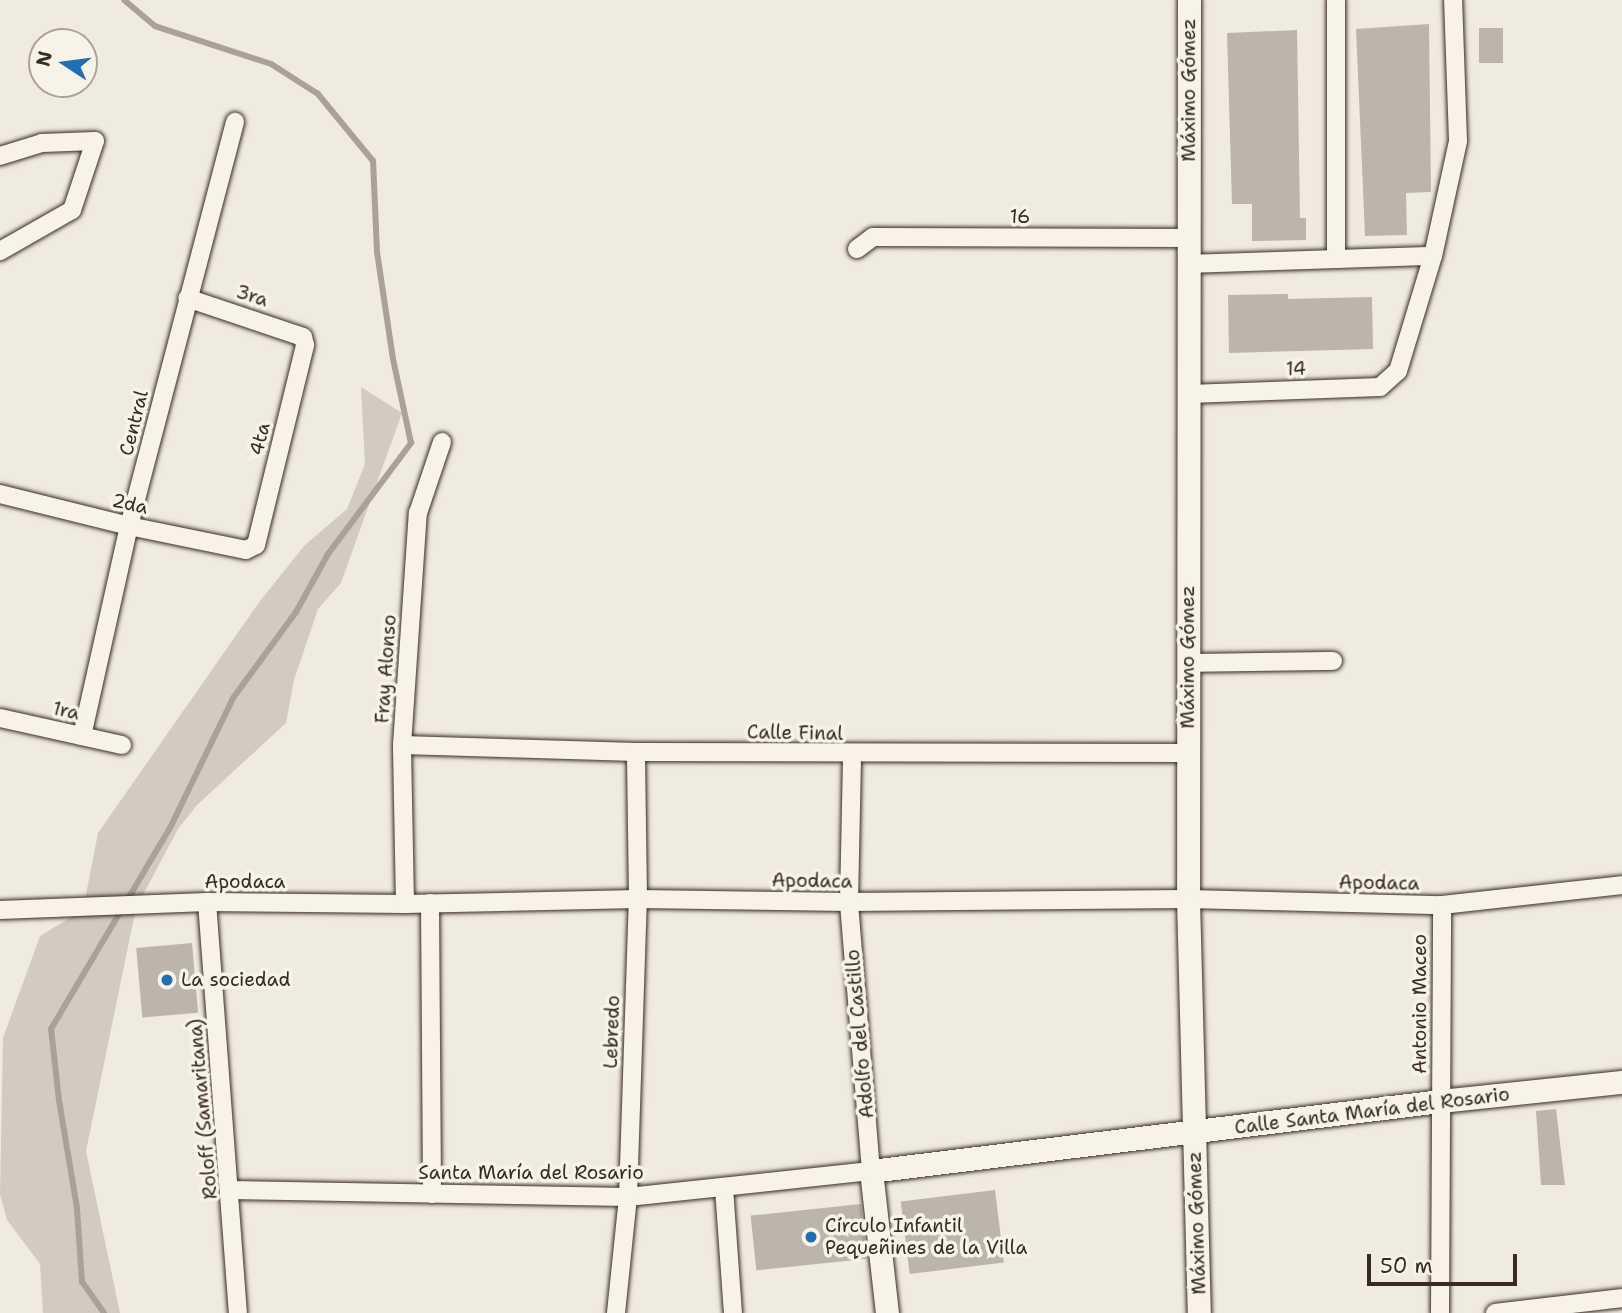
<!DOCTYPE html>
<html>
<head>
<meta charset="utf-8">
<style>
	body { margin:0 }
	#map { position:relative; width:1622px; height:1313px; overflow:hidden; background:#efebe0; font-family:"Shantell Sans",sans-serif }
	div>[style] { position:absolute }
	.green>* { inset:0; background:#d1cbc0 }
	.stream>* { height:6px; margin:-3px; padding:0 3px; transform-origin:3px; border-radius:3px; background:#aaa296 }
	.building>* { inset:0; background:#bdb5aa; transform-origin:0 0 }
	.roads { filter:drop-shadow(0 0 2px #3b2a1e) drop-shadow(0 0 2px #3b2a1e) }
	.minor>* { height:18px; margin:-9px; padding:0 9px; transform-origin:9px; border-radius:9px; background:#f7f3e8 }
	.tertiary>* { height:23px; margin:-11.5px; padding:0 11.5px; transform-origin:11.5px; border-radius:11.5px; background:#f7f3e8 }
	.dots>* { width:19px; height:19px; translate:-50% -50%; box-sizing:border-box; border:4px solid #f7f3e8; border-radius:50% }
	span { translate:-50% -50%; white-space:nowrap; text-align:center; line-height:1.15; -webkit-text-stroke:7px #f7f3e8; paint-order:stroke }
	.street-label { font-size:19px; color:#3b2a1e }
	.poi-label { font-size:19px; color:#3b2a1e }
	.left { translate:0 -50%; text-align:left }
	.north { position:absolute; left:28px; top:28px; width:70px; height:70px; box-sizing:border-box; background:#f7f3e8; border:2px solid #aca397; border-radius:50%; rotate:283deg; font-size:19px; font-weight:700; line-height:28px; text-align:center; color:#3b2a1e }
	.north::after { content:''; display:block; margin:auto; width:24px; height:32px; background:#1f6fb2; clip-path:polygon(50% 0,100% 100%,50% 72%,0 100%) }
	.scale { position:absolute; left:1367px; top:1254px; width:150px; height:32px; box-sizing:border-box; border:4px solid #3b2a1e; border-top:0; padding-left:9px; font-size:21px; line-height:24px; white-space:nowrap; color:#3b2a1e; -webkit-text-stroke:5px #f7f3e8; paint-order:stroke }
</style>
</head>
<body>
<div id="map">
	<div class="green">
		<div style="clip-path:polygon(361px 387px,402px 413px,341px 583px,318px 609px,294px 680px,286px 723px,197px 805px,178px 829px,136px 908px,86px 1151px,120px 1313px,43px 1313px,40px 1264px,7px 1220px,0 1195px,3px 1038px,40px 936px,83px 910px,98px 833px,260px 601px,305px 545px,347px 509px,365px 464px)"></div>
	</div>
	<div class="stream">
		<div style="left:104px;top:1313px;width:38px;rotate:-125deg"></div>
		<div style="left:82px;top:1282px;width:74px;rotate:-93.9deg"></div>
		<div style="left:77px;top:1208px;width:109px;rotate:-99.5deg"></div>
		<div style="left:59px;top:1100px;width:71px;rotate:-96.4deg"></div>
		<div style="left:51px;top:1029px;width:234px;rotate:-59.4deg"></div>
		<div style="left:170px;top:828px;width:144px;rotate:-64.1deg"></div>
		<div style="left:233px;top:698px;width:107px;rotate:-53.8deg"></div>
		<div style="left:296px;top:612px;width:66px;rotate:-61.1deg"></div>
		<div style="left:328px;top:554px;width:139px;rotate:-53.2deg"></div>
		<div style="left:411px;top:443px;width:86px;rotate:-102.1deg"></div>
		<div style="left:393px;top:359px;width:108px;rotate:-98.5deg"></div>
		<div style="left:377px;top:252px;width:91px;rotate:-92.5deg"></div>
		<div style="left:373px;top:161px;width:87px;rotate:-129.4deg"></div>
		<div style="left:318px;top:94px;width:56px;rotate:-147.4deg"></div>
		<div style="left:271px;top:64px;width:122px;rotate:-161.9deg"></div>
		<div style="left:155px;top:26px;width:40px;rotate:-140deg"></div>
	</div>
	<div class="building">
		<div style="clip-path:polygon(1429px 24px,1431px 192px,1406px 193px,1407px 235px,1365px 236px,1356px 29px)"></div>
		<div style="left:1479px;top:28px;width:24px;height:35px"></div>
		<div style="clip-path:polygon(1297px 30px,1300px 218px,1306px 218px,1306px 240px,1252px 241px,1252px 204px,1232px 204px,1227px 33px)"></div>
		<div style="clip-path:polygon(1288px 294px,1288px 299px,1372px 297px,1373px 349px,1229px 353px,1228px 295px)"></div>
		<div style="left:192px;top:943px;width:70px;height:56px;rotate:85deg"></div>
		<div style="clip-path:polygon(1556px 1109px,1565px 1185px,1541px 1185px,1536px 1111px)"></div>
		<div style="left:995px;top:1190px;width:73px;height:95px;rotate:83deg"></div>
		<div style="left:861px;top:1204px;width:55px;height:111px;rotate:84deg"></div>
	</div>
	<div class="roads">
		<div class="minor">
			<div style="left:0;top:156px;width:44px;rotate:-17.2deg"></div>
			<div style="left:42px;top:143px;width:53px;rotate:-2.2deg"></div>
			<div style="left:95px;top:141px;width:73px;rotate:108.4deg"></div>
			<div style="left:72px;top:210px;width:83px;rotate:150.3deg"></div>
			<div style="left:857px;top:249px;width:20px;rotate:-37deg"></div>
			<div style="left:873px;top:237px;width:315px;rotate:0.2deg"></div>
			<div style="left:1336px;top:259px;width:259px;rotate:-90deg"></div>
			<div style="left:1188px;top:264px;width:245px;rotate:-1.9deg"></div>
			<div style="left:1189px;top:394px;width:191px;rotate:-2.1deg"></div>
			<div style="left:1380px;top:387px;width:24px;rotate:-42deg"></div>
			<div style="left:1398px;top:371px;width:120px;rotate:-73.1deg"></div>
			<div style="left:1433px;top:256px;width:118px;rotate:-77.7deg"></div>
			<div style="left:1458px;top:141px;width:141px;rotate:-92deg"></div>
			<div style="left:0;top:494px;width:133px;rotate:13.9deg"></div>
			<div style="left:129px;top:526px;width:119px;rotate:11.6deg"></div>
			<div style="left:246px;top:550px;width:11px;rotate:-27deg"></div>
			<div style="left:256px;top:545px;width:206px;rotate:-76.2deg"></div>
			<div style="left:305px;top:345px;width:8px;rotate:-104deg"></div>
			<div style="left:303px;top:337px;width:122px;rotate:-161.4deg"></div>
			<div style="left:1187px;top:663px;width:146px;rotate:-0.8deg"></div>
			<div style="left:0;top:718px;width:125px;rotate:12.5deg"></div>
			<div style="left:82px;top:736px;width:215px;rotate:-77.4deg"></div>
			<div style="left:129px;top:526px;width:418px;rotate:-75.3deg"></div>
			<div style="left:402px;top:745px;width:234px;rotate:1.7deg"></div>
			<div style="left:636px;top:752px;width:551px;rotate:0.1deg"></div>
			<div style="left:207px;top:902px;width:412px;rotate:85.7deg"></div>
			<div style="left:430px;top:903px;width:291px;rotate:89.6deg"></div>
			<div style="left:405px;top:904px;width:159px;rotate:-91.1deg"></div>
			<div style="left:402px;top:745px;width:233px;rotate:-86.1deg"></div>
			<div style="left:418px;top:513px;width:75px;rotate:-71.3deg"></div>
			<div style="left:0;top:910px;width:207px;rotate:-2.2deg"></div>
			<div style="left:207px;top:902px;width:198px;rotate:0.6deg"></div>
			<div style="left:405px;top:904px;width:233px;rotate:-1.2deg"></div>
			<div style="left:638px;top:899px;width:211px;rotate:0.8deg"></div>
			<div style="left:849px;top:902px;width:339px;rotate:-0.5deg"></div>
			<div style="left:1188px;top:899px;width:254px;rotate:1.4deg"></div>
			<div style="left:1442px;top:905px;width:181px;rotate:-6.3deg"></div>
			<div style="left:724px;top:1188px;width:125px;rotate:85.9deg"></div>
			<div style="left:230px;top:1190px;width:398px;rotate:1deg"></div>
			<div style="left:628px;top:1197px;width:244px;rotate:-6.1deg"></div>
			<div style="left:871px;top:1171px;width:270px;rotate:-94.7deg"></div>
			<div style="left:849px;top:902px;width:147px;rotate:-88.8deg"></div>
			<div style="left:616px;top:1313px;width:117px;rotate:-84.1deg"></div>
			<div style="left:628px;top:1197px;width:298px;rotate:-88.1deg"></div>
			<div style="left:638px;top:899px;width:147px;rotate:-90.8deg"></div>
			<div style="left:1440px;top:1313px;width:408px;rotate:-89.7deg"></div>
			<div style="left:1495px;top:1313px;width:128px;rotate:-6.7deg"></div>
		</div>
		<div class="tertiary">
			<div style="left:1189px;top:0;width:899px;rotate:90.06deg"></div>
			<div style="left:1188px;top:899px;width:414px;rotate:88.5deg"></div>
			<div style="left:887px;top:1313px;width:143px;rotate:-96.4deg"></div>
			<div style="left:871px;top:1171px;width:573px;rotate:-7.01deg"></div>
			<div style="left:1440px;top:1101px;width:183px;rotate:-6deg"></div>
		</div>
	</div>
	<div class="dots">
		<div style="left:167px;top:980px;background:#1f6fb2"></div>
		<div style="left:811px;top:1237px;background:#1f6fb2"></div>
	</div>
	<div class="street-label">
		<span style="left:1189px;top:90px;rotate:-90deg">Máximo Gómez</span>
		<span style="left:1020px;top:217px">16</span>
		<span style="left:252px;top:296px;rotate:18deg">3ra</span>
		<span style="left:1296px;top:369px;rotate:-2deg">14</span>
		<span style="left:134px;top:423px;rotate:-76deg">Central</span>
		<span style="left:260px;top:439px;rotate:-76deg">4ta</span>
		<span style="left:130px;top:504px;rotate:13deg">2da</span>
		<span style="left:1188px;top:657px;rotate:-90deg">Máximo Gómez</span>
		<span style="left:386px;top:669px;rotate:-86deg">Fray Alonso</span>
		<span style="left:66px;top:711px;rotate:12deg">1ra</span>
		<span style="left:795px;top:733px;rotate:1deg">Calle Final</span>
		<span style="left:812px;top:881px;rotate:1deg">Apodaca</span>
		<span style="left:245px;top:882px">Apodaca</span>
		<span style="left:1379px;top:883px;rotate:1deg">Apodaca</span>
		<span style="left:1420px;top:1004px;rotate:-90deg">Antonio Maceo</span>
		<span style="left:612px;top:1032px;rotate:-88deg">Lebredo</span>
		<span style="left:860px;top:1034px;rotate:-95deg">Adolfo del Castillo</span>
		<span style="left:203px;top:1109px;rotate:-95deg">Roloff (Samaritana)</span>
		<span style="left:1372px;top:1111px;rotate:-7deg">Calle Santa María del Rosario</span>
		<span style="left:531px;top:1173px">Santa María del Rosario</span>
		<span style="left:1197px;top:1223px;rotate:-92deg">Máximo Gómez</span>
	</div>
	<div class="poi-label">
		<span class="left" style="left:181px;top:980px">La sociedad</span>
		<span class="left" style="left:825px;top:1237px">Círculo Infantil<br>Pequeñines de la Villa</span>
	</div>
	<div class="north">N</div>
	<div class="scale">50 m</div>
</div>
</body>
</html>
